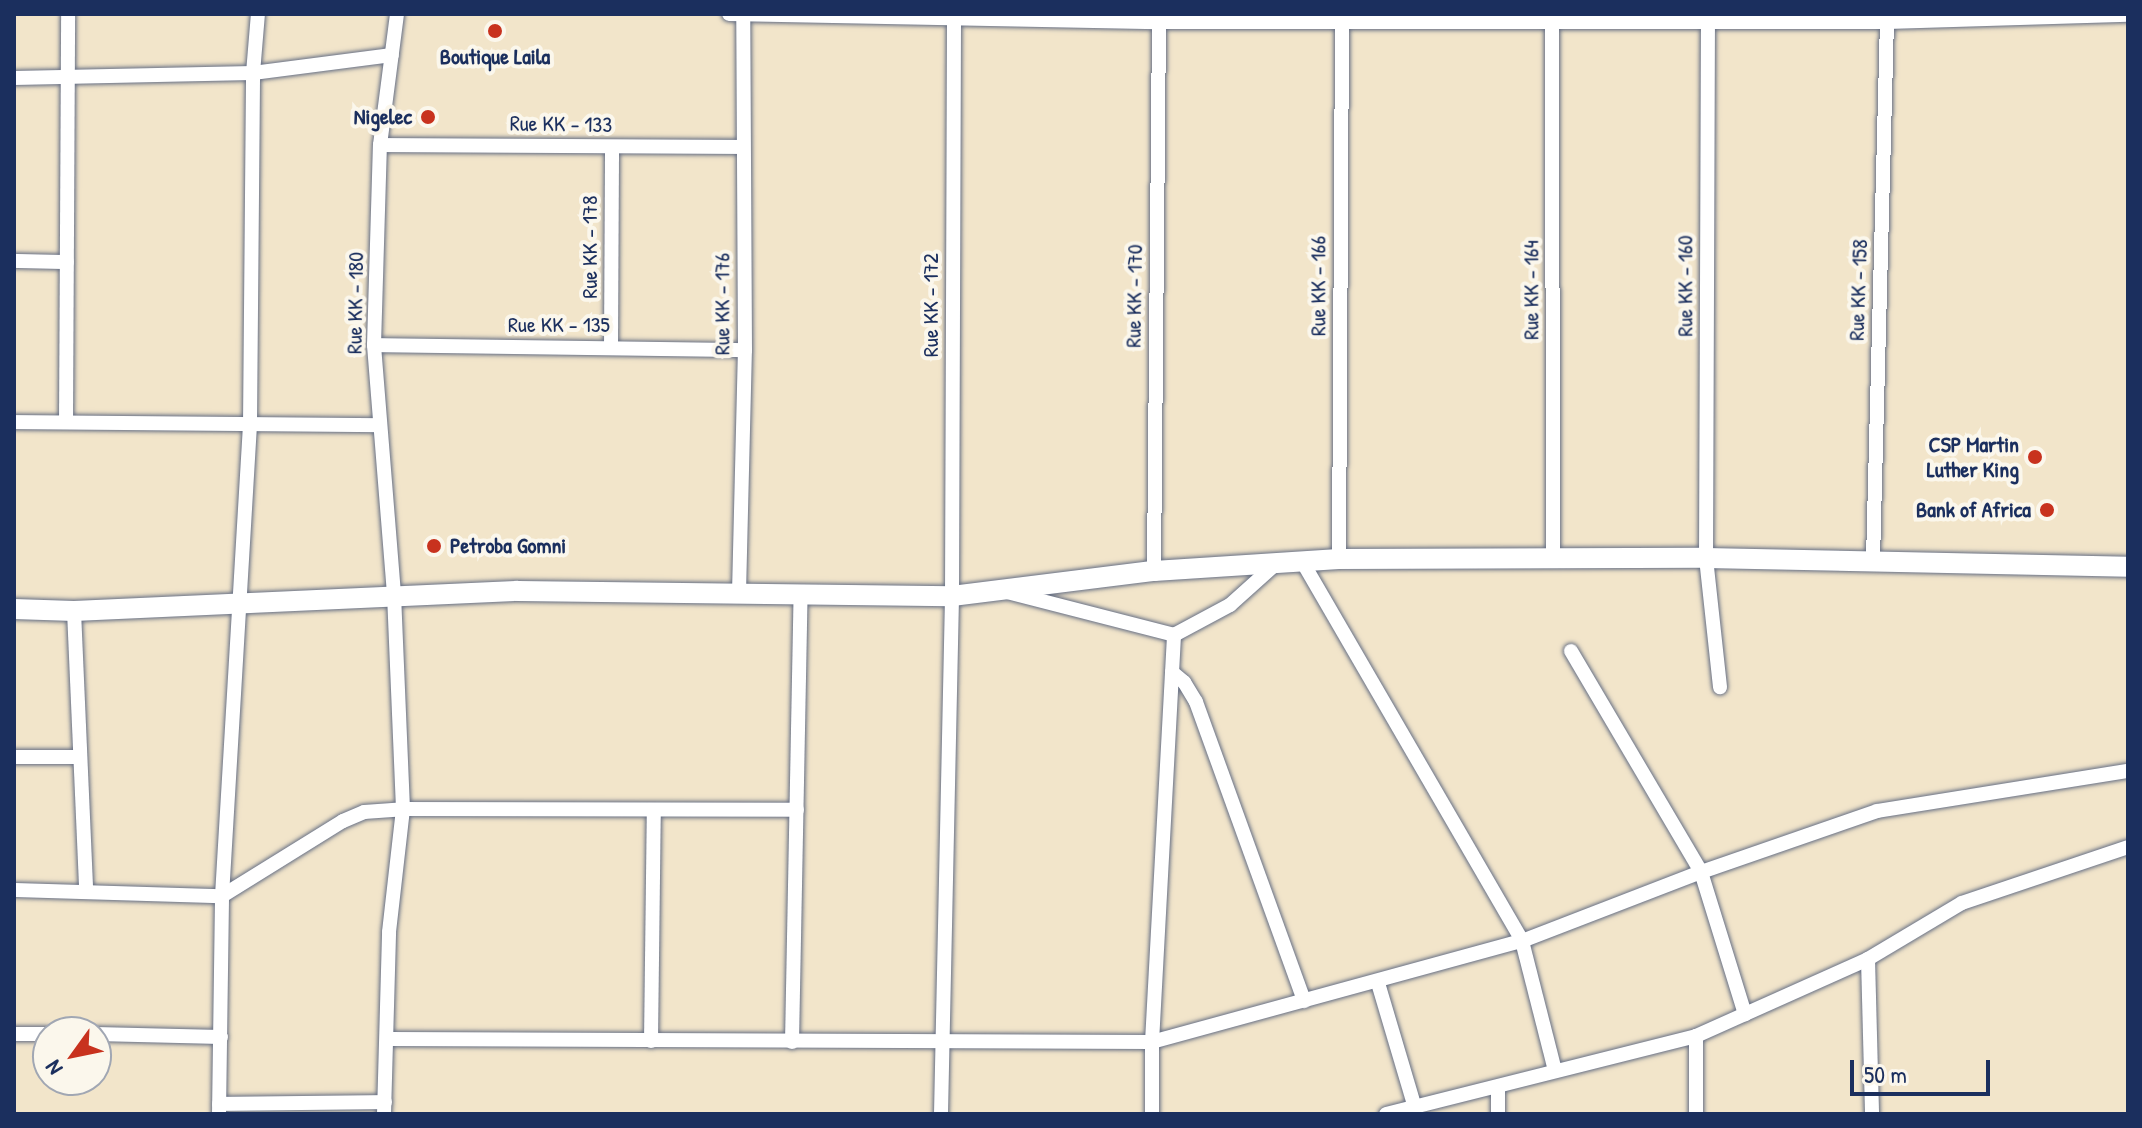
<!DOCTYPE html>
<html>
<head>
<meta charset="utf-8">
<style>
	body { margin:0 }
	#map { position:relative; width:2142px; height:1128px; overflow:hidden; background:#f2e5ca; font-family:"Patrick Hand",sans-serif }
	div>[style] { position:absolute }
	.roads { filter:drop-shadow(0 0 2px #666f84) drop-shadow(0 0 2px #666f84) }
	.street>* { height:14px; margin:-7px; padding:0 7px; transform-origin:7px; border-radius:7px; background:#fff }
	.secondary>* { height:20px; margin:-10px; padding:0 10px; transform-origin:10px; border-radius:10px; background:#fff }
	.dots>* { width:22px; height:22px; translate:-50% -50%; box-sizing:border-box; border:4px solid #fbf7ec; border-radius:50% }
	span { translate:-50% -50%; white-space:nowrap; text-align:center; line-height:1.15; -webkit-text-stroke:8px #fbf7ec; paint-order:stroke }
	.poi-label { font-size:22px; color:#1b2f5e; font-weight:700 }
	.right { translate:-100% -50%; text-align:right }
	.left { translate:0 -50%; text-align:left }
	.street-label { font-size:22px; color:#1b2f5e }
	.frame { position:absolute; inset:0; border:16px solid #1b2f5e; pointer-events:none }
	.north { position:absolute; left:32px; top:1016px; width:80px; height:80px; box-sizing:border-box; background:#fbf7ec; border:2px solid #a1a7b3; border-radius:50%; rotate:237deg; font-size:22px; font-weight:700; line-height:32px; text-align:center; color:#1b2f5e }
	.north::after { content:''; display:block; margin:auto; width:28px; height:36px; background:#c8321e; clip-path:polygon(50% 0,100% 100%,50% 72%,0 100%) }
	.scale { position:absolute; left:1850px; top:1060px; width:140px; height:36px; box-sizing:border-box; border:4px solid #1b2f5e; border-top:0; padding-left:10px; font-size:24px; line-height:28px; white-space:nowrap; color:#1b2f5e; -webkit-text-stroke:6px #fbf7ec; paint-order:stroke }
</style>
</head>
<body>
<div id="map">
	<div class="roads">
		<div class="street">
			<div style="left:729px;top:14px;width:430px;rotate:1.1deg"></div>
			<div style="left:1159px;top:22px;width:728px"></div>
			<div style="left:1887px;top:22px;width:241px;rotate:-1.7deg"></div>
			<div style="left:1708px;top:14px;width:544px;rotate:90.21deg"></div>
			<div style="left:1706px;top:558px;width:130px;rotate:83.8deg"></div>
			<div style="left:1552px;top:22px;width:536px;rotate:89.89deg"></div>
			<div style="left:14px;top:78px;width:239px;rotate:-1.2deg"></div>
			<div style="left:253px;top:73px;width:140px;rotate:-7.4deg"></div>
			<div style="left:380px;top:145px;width:362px;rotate:0.3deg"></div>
			<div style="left:14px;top:261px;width:53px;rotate:1.1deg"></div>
			<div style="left:374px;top:345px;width:371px;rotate:0.8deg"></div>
			<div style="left:611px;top:347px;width:200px;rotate:-89.7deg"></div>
			<div style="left:66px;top:421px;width:407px;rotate:-89.7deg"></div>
			<div style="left:14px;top:422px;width:365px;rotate:0.5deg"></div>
			<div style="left:1339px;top:559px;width:545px;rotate:-89.68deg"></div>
			<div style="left:1873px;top:559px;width:537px;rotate:-88.51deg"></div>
			<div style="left:1302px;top:561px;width:439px;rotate:59.9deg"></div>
			<div style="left:1522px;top:941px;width:133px;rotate:75.7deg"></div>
			<div style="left:1154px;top:571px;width:549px;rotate:-89.48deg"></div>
			<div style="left:1007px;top:592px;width:172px;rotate:14.4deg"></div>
			<div style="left:739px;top:593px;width:243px;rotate:-88.6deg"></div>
			<div style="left:745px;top:350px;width:336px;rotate:-90.3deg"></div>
			<div style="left:74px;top:611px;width:279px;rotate:87.5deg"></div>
			<div style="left:1571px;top:651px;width:256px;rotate:59.5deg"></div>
			<div style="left:1701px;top:872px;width:149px;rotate:72.8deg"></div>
			<div style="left:1172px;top:672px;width:16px;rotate:40deg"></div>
			<div style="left:1184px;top:682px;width:23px;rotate:59deg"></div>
			<div style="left:1196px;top:702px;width:318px;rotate:70.1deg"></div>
			<div style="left:14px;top:757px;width:66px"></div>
			<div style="left:14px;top:890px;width:208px;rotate:1.7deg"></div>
			<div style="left:222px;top:896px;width:142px;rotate:-31.8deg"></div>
			<div style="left:343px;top:821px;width:23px;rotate:-23deg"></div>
			<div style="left:364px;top:812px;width:39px;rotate:-4deg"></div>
			<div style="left:403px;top:809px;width:394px;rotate:0.1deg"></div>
			<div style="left:1868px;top:959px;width:155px;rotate:88.5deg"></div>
			<div style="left:1378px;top:983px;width:130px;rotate:73.5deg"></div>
			<div style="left:14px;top:1034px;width:34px"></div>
			<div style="left:96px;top:1034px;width:125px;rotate:1.4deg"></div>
			<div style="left:1696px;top:1036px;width:78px;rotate:90deg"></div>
			<div style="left:388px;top:1039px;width:764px;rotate:0.22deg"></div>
			<div style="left:1152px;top:1042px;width:384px;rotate:-15.3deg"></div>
			<div style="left:1522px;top:941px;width:192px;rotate:-21.1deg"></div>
			<div style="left:1701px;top:872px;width:186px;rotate:-19.1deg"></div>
			<div style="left:1877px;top:811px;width:254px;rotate:-9.1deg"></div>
			<div style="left:651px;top:1041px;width:230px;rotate:-89.3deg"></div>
			<div style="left:792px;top:1042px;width:449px;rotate:-88.9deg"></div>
			<div style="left:219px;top:1104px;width:166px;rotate:-0.7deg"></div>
			<div style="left:219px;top:1114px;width:218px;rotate:-89.2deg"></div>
			<div style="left:222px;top:896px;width:473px;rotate:-86.6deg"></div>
			<div style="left:250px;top:424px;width:351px;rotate:-89.5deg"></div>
			<div style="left:253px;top:73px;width:59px;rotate:-85.2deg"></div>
			<div style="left:384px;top:1114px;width:182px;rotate:-88.4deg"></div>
			<div style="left:389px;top:932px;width:124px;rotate:-83.5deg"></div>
			<div style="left:403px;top:809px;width:215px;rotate:-92.4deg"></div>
			<div style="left:394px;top:594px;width:250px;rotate:-94.6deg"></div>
			<div style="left:374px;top:345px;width:200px;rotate:-88.3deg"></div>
			<div style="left:380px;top:145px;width:132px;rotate:-82.6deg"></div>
			<div style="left:941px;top:1114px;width:518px;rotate:-88.78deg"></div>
			<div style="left:952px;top:596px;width:582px;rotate:-89.8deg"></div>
			<div style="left:1152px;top:1114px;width:72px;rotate:-90deg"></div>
			<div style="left:1152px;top:1042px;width:408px;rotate:-86.9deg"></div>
			<div style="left:1174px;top:635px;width:64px;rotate:-28.2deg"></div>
			<div style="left:1230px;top:605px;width:64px;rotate:-41.9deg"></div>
			<div style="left:1386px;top:1114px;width:320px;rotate:-14.1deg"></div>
			<div style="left:1696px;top:1036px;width:188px;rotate:-24.1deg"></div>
			<div style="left:1868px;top:959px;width:109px;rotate:-30.8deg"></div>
			<div style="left:1962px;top:903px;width:175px;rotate:-18.6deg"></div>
			<div style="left:1498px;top:1114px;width:27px;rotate:-90deg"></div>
		</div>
		<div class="secondary">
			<div style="left:14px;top:609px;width:60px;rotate:1.9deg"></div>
			<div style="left:74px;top:611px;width:444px;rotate:-2.6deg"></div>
			<div style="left:518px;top:591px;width:434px;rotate:0.7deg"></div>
			<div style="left:952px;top:596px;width:204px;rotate:-7.1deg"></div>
			<div style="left:1154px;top:571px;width:185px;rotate:-3.7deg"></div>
			<div style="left:1339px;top:559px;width:367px;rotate:-0.2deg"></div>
			<div style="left:1706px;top:558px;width:422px;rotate:1.2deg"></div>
		</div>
	</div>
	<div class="dots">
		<div style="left:495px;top:31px;background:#c8321e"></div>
		<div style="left:428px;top:117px;background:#c8321e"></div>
		<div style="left:2035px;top:457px;background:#c8321e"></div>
		<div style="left:2047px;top:510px;background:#c8321e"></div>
		<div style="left:434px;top:546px;background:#c8321e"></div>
	</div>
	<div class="poi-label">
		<span style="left:495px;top:57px">Boutique Laila</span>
		<span class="right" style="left:412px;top:117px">Nigelec</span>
		<span class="right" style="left:2019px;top:457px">CSP Martin<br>Luther King</span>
		<span class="right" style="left:2031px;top:510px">Bank of Africa</span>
		<span class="left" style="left:450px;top:546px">Petroba Gomni</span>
	</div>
	<div class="street-label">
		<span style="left:561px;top:124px;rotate:1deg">Rue KK - 133</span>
		<span style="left:590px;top:247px;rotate:-90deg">Rue KK - 178</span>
		<span style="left:1318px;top:286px;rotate:-90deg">Rue KK - 166</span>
		<span style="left:1685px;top:286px;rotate:-90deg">Rue KK - 160</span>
		<span style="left:1531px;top:290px;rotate:-90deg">Rue KK - 164</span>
		<span style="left:1858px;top:290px;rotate:-88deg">Rue KK - 158</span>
		<span style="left:1134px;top:296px;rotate:-89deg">Rue KK - 170</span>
		<span style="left:355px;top:303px;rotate:-89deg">Rue KK - 180</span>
		<span style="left:722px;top:304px;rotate:-90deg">Rue KK - 176</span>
		<span style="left:931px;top:305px;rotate:-90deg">Rue KK - 172</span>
		<span style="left:559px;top:325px">Rue KK - 135</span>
	</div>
	<div class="frame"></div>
	<div class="north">N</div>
	<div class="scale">50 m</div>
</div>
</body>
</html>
